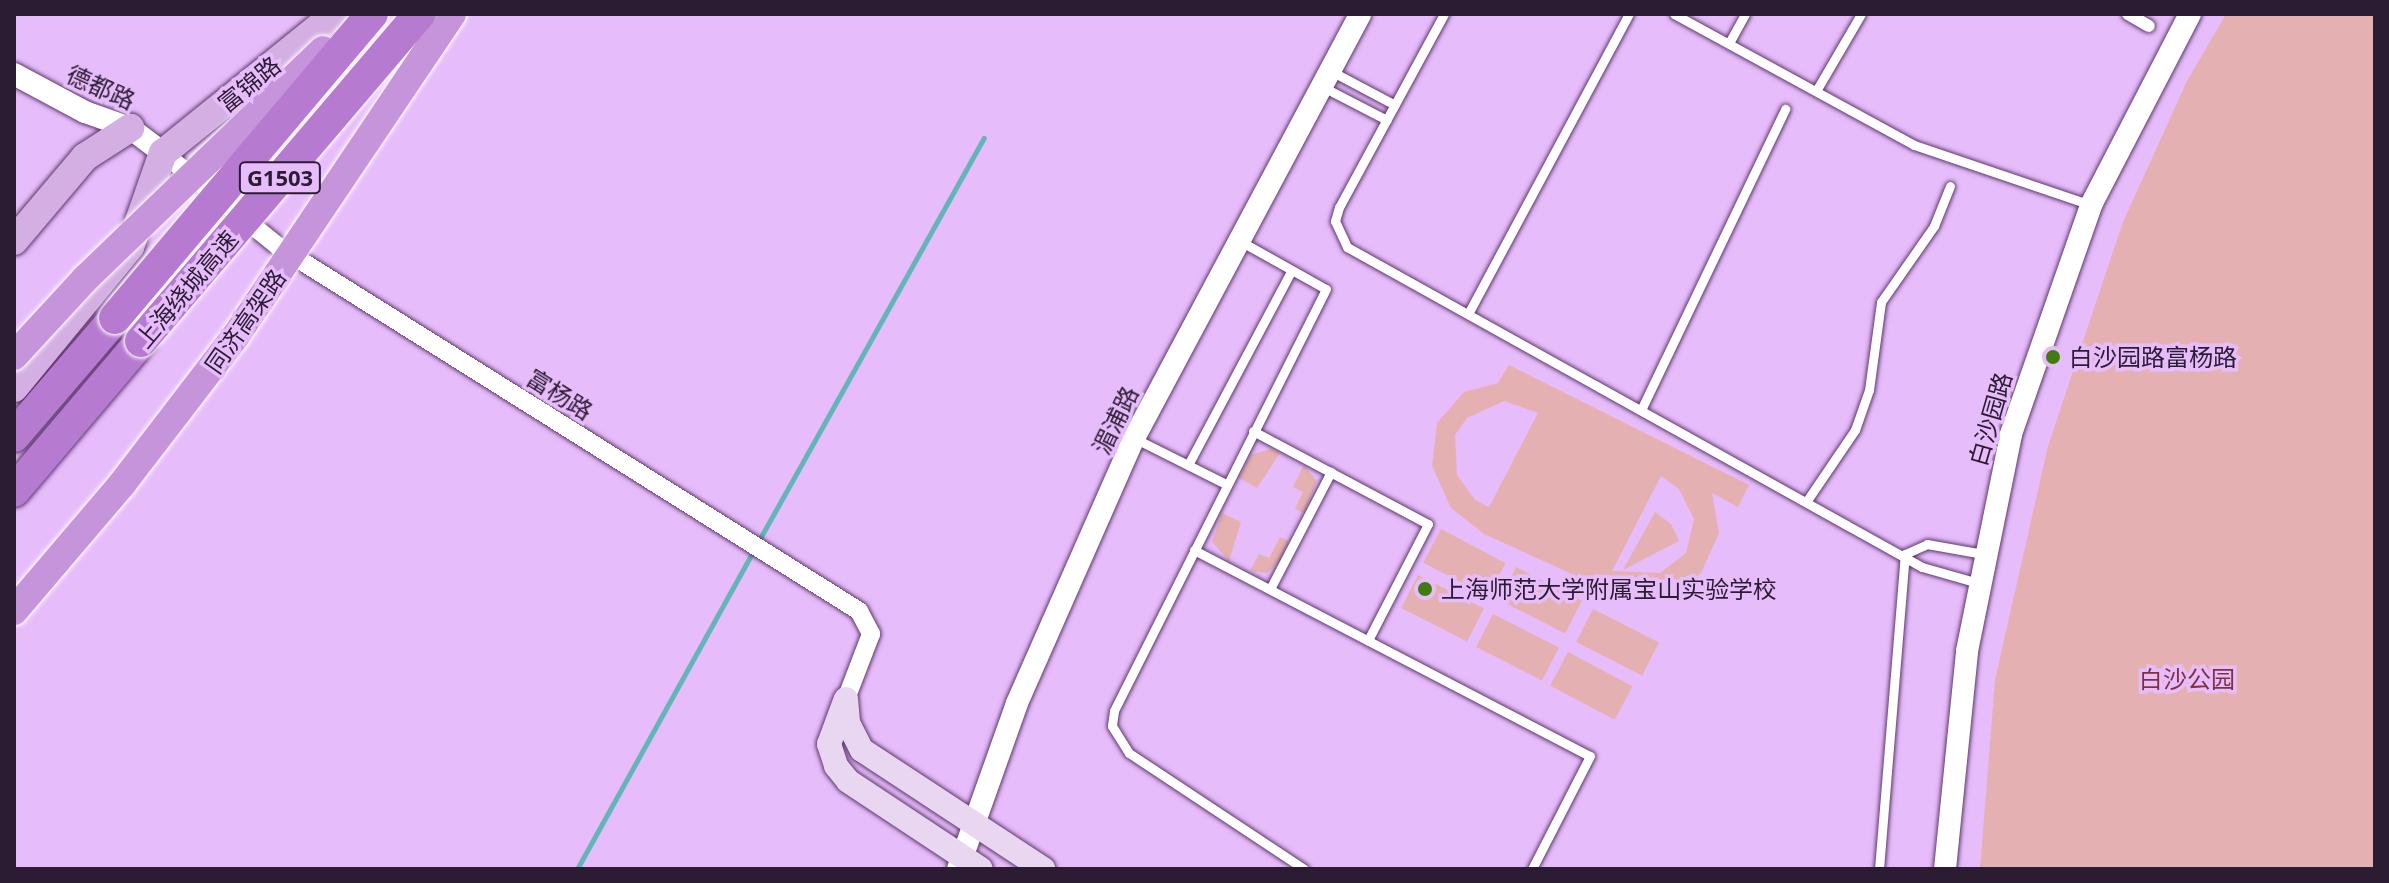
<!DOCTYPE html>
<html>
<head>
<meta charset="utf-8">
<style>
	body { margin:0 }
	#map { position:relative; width:2389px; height:883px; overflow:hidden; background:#e7bcfb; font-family:"Open Sans","Noto Sans SC",sans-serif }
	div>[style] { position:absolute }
	.green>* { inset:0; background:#e5b0b2; transform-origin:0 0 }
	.stream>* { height:5px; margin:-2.5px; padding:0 2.5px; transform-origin:2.5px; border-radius:2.5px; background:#64b6b6 }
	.roads { filter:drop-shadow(0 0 2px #5e386e) drop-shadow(0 0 2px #5e386e) }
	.service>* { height:9px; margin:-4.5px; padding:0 4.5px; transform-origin:4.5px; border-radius:4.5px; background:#fff }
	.pedestrian>* { height:12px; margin:-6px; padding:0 6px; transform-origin:6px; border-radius:6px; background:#fff }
	.minor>* { height:18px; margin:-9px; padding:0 9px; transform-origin:9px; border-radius:9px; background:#fff }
	.tertiary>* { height:22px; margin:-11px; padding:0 11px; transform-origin:11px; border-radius:11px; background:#fff }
	.secondary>* { height:24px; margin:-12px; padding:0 12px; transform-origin:12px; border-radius:12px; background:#e9d7f1 }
	.primary>* { height:28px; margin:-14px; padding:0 14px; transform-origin:14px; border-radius:14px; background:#d4afe3 }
	.motorway>* { height:32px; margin:-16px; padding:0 16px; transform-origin:16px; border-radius:16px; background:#b77ad1 }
	.bridges { filter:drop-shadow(0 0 2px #fff) drop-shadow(0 0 2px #fff) }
	.trunk-bridge>* { height:28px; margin:-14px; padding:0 14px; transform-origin:14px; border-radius:14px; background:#c694da }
	.motorway-bridge>* { height:32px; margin:-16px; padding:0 16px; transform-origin:16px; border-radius:16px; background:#b77ad1 }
	.dots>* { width:22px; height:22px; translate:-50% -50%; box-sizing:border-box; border:4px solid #e7bcfb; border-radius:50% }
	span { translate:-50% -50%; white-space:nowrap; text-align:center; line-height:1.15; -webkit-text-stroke:7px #e7bcfb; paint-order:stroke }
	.shield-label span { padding:2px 6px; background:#e7bcfb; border:2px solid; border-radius:6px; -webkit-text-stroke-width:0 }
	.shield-label { font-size:22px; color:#2c1c33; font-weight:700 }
	.street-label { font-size:24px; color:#2c1c33 }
	.poi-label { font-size:24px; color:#2c1c33 }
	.left { translate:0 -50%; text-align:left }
	.park-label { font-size:24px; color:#81313c }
	.frame { position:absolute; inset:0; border:16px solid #2c1c33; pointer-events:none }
</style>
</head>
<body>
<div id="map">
	<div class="green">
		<div style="clip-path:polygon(2226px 14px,2375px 14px,2375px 869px,1980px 869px,1995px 680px,2048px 446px,2123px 222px,2187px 81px)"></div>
		<div style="clip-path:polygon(evenodd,1509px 365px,1749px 485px,1738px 507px,1712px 493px,1719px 533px,1701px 573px,1666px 598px,1629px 600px,1484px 534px,1451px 508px,1432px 466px,1437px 423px,1464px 392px,1498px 383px,1509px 365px,1504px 401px,1538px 413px,1489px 507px,1475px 500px,1457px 475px,1455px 435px,1467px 418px,1504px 401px,1509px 365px,1661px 476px,1679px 489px,1694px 519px,1686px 553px,1660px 573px,1612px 571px,1661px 476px)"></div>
		<div style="clip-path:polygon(1270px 449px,1280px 453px,1257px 488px,1239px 478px,1251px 455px)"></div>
		<div style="clip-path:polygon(1304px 465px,1317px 481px,1304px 513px,1295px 509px,1303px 492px,1293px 487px)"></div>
		<div style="clip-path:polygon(1655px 512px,1671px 524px,1679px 541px,1623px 570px)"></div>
		<div style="clip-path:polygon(1222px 513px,1241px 522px,1229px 561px,1212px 542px)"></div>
		<div style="left:1441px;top:529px;width:73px;height:38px;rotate:28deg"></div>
		<div style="clip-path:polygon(1280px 537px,1289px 541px,1279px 563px,1267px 573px,1250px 571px,1259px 554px,1269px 558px)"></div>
		<div style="left:1516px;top:567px;width:74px;height:37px;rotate:27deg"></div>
		<div style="left:1418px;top:575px;width:74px;height:37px;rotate:27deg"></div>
		<div style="left:1593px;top:609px;width:74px;height:37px;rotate:27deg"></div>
		<div style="left:1493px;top:614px;width:74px;height:37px;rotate:27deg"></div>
		<div style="left:1568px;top:652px;width:73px;height:38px;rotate:28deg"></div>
	</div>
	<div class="stream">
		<div style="left:758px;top:542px;width:463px;rotate:-60.8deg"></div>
		<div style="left:577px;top:869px;width:363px;rotate:-61deg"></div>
	</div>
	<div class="roads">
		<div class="service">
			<div style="left:1444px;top:14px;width:220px;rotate:118.5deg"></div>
			<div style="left:1339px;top:207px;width:15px;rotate:106deg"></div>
			<div style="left:1335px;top:221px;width:29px;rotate:65deg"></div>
			<div style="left:1347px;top:247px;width:658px;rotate:29.1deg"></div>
			<div style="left:1922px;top:567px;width:58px;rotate:15.9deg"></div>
			<div style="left:1674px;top:14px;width:273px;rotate:28.6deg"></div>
			<div style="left:1914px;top:145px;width:187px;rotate:18.7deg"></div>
			<div style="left:1729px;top:43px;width:33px;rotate:-61deg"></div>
			<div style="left:1331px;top:71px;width:72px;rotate:28deg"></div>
			<div style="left:1321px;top:86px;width:74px;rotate:27.3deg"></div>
			<div style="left:1816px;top:91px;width:89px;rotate:-59.7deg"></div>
			<div style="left:1240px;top:241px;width:98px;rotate:29.2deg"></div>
			<div style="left:1326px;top:289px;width:472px;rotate:116.7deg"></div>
			<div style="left:1114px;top:711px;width:15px;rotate:98deg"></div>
			<div style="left:1112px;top:726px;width:32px;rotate:58deg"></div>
			<div style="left:1129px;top:753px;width:210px;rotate:33.5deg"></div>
			<div style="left:1468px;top:314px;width:340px;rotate:-61.8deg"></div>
			<div style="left:1641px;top:410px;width:334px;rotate:-64.4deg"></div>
			<div style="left:1253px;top:431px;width:198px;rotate:28deg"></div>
			<div style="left:1428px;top:524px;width:131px;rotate:117.3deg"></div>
			<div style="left:1134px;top:438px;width:103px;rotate:26.6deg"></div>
			<div style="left:1188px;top:465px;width:220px;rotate:-62deg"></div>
			<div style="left:1806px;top:502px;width:87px;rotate:-55.8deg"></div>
			<div style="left:1855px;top:430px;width:42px;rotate:-70.7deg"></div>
			<div style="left:1869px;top:390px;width:89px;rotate:-82.2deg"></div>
			<div style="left:1881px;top:302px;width:93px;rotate:-55.1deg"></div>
			<div style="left:1934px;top:226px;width:43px;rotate:-68.2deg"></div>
			<div style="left:1194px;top:550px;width:446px;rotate:27.5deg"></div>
			<div style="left:1590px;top:756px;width:127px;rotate:117.2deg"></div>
			<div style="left:1270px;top:589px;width:132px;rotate:-62.5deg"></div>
			<div style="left:1879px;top:869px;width:316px;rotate:-85.3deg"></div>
			<div style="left:1905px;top:554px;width:24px;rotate:-24deg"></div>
			<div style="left:1927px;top:544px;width:57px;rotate:10.1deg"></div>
		</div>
		<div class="pedestrian">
			<div style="left:2128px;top:14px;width:24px;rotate:30deg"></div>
		</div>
		<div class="minor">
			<div style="left:163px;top:153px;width:149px;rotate:39deg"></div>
			<div style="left:279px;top:247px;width:685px;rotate:32.11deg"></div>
			<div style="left:859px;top:611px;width:26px;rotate:62deg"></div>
			<div style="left:871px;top:634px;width:70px;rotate:111deg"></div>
		</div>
		<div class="tertiary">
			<div style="left:14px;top:74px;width:81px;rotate:28.2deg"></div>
			<div style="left:85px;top:112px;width:48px;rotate:19.6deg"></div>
			<div style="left:130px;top:128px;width:41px;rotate:37.1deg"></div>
			<div style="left:958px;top:869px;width:176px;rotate:-70.4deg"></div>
			<div style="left:1017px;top:703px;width:290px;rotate:-66.2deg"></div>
			<div style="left:1134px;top:438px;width:480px;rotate:-61.9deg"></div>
			<div style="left:1945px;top:869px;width:219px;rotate:-84.2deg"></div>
			<div style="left:1967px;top:651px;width:221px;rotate:-78.5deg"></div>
			<div style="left:2011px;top:434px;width:243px;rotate:-70.7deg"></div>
			<div style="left:2091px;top:205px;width:215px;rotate:-62.6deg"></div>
		</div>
		<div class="secondary">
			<div style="left:846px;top:699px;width:24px;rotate:85deg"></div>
			<div style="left:848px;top:723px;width:30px;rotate:63deg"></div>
			<div style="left:862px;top:750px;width:217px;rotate:33.3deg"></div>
			<div style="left:845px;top:701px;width:46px;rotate:110.4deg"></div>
			<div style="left:829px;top:744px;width:23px;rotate:72deg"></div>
			<div style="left:836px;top:766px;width:19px;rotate:51deg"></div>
			<div style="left:848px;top:781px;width:159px;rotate:33.5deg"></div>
		</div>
		<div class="primary">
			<div style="left:14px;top:241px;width:110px;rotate:-49.8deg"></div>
			<div style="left:85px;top:157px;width:54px;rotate:-32.8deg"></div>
			<div style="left:14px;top:388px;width:183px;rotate:-50.6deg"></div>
			<div style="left:130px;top:247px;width:100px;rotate:-70.7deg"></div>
			<div style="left:163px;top:153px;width:221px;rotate:-38.9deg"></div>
		</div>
		<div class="motorway">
			<div style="left:14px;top:436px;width:155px;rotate:-49.4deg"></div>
			<div style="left:14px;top:491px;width:197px;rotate:-49.7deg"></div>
		</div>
	</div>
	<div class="bridges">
		<div class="trunk-bridge">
			<div style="left:14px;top:356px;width:105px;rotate:-47.3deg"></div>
			<div style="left:85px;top:279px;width:330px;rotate:-43.9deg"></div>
			<div style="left:14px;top:611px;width:167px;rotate:-49.6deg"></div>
			<div style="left:122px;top:484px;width:185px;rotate:-52.5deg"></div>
			<div style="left:235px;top:337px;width:389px;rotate:-56.1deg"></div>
		</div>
		<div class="motorway-bridge">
			<div style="left:115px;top:318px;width:398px;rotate:-49.8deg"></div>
			<div style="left:141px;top:341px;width:429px;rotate:-49.6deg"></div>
		</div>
	</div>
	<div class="dots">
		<div style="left:2053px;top:357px;background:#427b12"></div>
		<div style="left:1425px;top:589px;background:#427b12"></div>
	</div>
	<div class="shield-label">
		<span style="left:280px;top:178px">G1503</span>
	</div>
	<div class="street-label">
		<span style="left:249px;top:84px;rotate:-39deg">富锦路</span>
		<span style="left:101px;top:87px;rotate:24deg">德都路</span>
		<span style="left:186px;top:289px;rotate:-50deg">上海绕城高速</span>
		<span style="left:245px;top:321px;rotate:-55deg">同济高架路</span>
		<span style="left:560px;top:394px;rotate:32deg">富杨路</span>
		<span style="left:1990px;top:419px;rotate:-74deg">白沙园路</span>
		<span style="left:1115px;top:420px;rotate:-64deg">湄浦路</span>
	</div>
	<div class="poi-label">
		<span class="left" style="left:2069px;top:357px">白沙园路富杨路</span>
		<span class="left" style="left:1441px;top:589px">上海师范大学附属宝山实验学校</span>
	</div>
	<div class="park-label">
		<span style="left:2187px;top:679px">白沙公园</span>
	</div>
	<div class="frame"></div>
</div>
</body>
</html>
